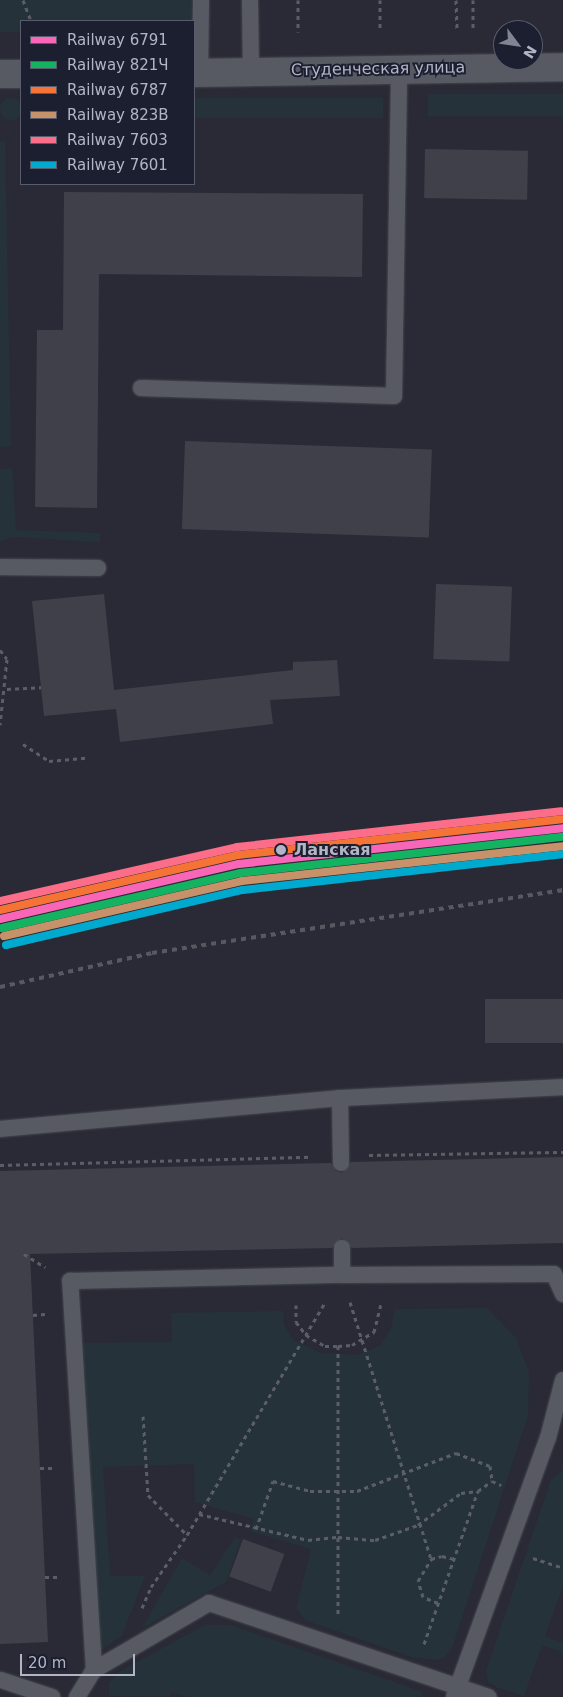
<!DOCTYPE html>
<html>
<head>
<meta charset="utf-8">
<style>
	body { margin:0 }
	#map { position:relative; width:563px; height:1697px; overflow:hidden; background:#292a35; font-family:"DejaVu Sans",sans-serif }
	div>[style] { position:absolute }
	.green>* { inset:0; background:#26323a; transform-origin:0 0 }
	.round { border-radius:50% }
	.building>* { inset:0; background:#3f404a; transform-origin:0 0 }
	.path>* { height:3px; margin-top:-1.5px; transform-origin:0; background:repeating-linear-gradient(90deg,#5b5e67 0 4px,transparent 0 8px) }
	.roads { filter:drop-shadow(0 0 1px #46474f) drop-shadow(0 0 1px #46474f) }
	.lane>* { height:16px; margin:-8px; padding:0 8px; transform-origin:8px; border-radius:8px; background:#585a63 }
	.street>* { height:28px; margin:-14px; padding:0 14px; transform-origin:14px; border-radius:14px; background:#585a63 }
	.rail>* { height:4px; margin-top:-2px; transform-origin:0; background:repeating-linear-gradient(90deg,#575860 0 5px,transparent 0 10px) }
	.rail-1>* { height:8px; margin:-4px; padding:0 4px; transform-origin:4px; border-radius:4px; background:#fa66b7 }
	.rail-2>* { height:8px; margin:-4px; padding:0 4px; transform-origin:4px; border-radius:4px; background:#13b361 }
	.rail-3>* { height:8px; margin:-4px; padding:0 4px; transform-origin:4px; border-radius:4px; background:#f57335 }
	.rail-4>* { height:8px; margin:-4px; padding:0 4px; transform-origin:4px; border-radius:4px; background:#c7916a }
	.rail-5>* { height:8px; margin:-4px; padding:0 4px; transform-origin:4px; border-radius:4px; background:#fb6d88 }
	.rail-6>* { height:8px; margin:-4px; padding:0 4px; transform-origin:4px; border-radius:4px; background:#00a9ce }
	.dots>* { width:14px; height:14px; translate:-50% -50%; box-sizing:border-box; border:2px solid #1c1f2f; border-radius:50% }
	span { translate:-50% -50%; white-space:nowrap; text-align:center; line-height:1.15; -webkit-text-stroke:4px #1c1f2f; paint-order:stroke }
	.street-label { font-size:16px; color:#b2b5c6 }
	.stop-label { font-size:16px; color:#b2b5c6; font-weight:700 }
	.left { translate:0 -50%; text-align:left }
	.legend { position:absolute; left:20px; top:20px; width:175px; height:165px; box-sizing:border-box; background:#1c1f2f; border:1px solid #585b6b; margin:0; padding:6px 9px; list-style:none; font-size:15px; color:#b2b5c6 }
	.legend li { display:flex; align-items:center; gap:10px; height:25px }
	.legend b { width:25px; border:1px solid #585b6b }
	.north { position:absolute; left:493px; top:20px; width:50px; height:50px; box-sizing:border-box; background:#1c1f2f; border:1px solid #585b6b; border-radius:50%; rotate:121deg; font-size:14px; font-weight:700; line-height:20px; text-align:center; color:#b2b5c6 }
	.north::after { content:''; display:block; margin:auto; width:18px; height:22px; background:#828493; clip-path:polygon(50% 0,100% 100%,50% 72%,0 100%) }
	.scale { position:absolute; left:20px; top:1654px; width:115px; height:22px; box-sizing:border-box; border:2px solid #b2b5c6; border-top:0; padding-left:6px; font-size:15px; line-height:18px; white-space:nowrap; color:#b2b5c6; -webkit-text-stroke:4px #1c1f2f; paint-order:stroke }
</style>
</head>
<body>
<div id="map">
	<div class="green">
		<div style="clip-path:polygon(0 0,191px 0,191px 21px,21px 21px,21px 32px,0 32px)"></div>
		<div style="left:563px;top:94px;width:22px;height:135px;rotate:90deg"></div>
		<div class="round" style="left:0;top:98px;width:22px;height:22px"></div>
		<div style="left:383px;top:98px;width:20px;height:189px;rotate:90deg"></div>
		<div style="clip-path:polygon(0 141px,5px 141px,11px 446px,0 447px)"></div>
		<div style="clip-path:polygon(12px 468px,16px 530px,100px 533px,100px 542px,13px 537px,0 541px,0 469px)"></div>
		<div style="clip-path:polygon(487px 1308px,516px 1338px,529px 1372px,528px 1415px,452px 1648px,445px 1656px,439px 1660px,412px 1657px,305px 1620px,296px 1608px,311px 1549px,250px 1531px,254px 1519px,195px 1502px,194px 1464px,103px 1467px,110px 1576px,145px 1576px,122px 1635px,101px 1650px,83px 1343px,172px 1342px,171px 1313px,283px 1311px,284px 1325px,293px 1340px,321px 1353px,357px 1355px,379px 1346px,391px 1329px,395px 1309px)"></div>
		<div style="clip-path:polygon(563px 1470px,563px 1585px,545px 1636px,563px 1643px,563px 1652px,542px 1645px,524px 1696px,496px 1687px,488px 1681px,486px 1671px,551px 1480px)"></div>
		<div style="clip-path:polygon(235px 1537px,241px 1539px,226px 1582px,142px 1628px,182px 1558px,210px 1575px)"></div>
		<div style="clip-path:polygon(205px 1625px,230px 1625px,423px 1692px,422px 1697px,187px 1697px,172px 1692px,170px 1697px,109px 1696px,109px 1683px,119px 1672px)"></div>
	</div>
	<div class="building">
		<div style="left:425px;top:149px;width:103px;height:49px;rotate:1deg"></div>
		<div style="clip-path:polygon(64px 192px,363px 194px,362px 277px,99px 274px,97px 508px,35px 507px,37px 330px,63px 330px)"></div>
		<div style="left:185px;top:441px;width:247px;height:88px;rotate:2deg"></div>
		<div style="left:436px;top:584px;width:76px;height:75px;rotate:2deg"></div>
		<div style="clip-path:polygon(104px 594px,114px 690px,293px 670px,293px 662px,337px 660px,340px 696px,270px 700px,273px 724px,120px 742px,116px 709px,44px 716px,32px 601px)"></div>
		<div style="left:563px;top:999px;width:44px;height:78px;rotate:90deg"></div>
		<div style="clip-path:polygon(563px 1157px,563px 1243px,352px 1248px,342px 1238px,332px 1248px,30px 1254px,48px 1642px,0 1644px,0 1171px,331px 1163px,336px 1171px,342px 1173px,351px 1162px)"></div>
		<div style="left:243px;top:1539px;width:44px;height:40px;rotate:20deg"></div>
	</div>
	<div class="path">
		<div style="left:23px;top:0;width:22px;rotate:69deg"></div>
		<div style="left:298px;top:0;width:32px;rotate:90deg"></div>
		<div style="left:380px;top:0;width:31px;rotate:90deg"></div>
		<div style="left:456px;top:0;width:30px;rotate:88deg"></div>
		<div style="left:473px;top:0;width:30px;rotate:90deg"></div>
		<div style="left:0;top:650px;width:11px;rotate:52deg"></div>
		<div style="left:7px;top:659px;width:66px;rotate:96.1deg"></div>
		<div style="left:7px;top:689px;width:34px;rotate:-3deg"></div>
		<div style="left:23px;top:744px;width:31px;rotate:33deg"></div>
		<div style="left:49px;top:761px;width:37px;rotate:-5deg"></div>
		<div style="left:369px;top:1155px;width:194px;rotate:-0.9deg"></div>
		<div style="left:0;top:1165px;width:312px;rotate:-1.5deg"></div>
		<div style="left:24px;top:1254px;width:25px;rotate:32deg"></div>
		<div style="left:350px;top:1302px;width:269px;rotate:72.5deg"></div>
		<div style="left:296px;top:1305px;width:17px;rotate:90deg"></div>
		<div style="left:296px;top:1322px;width:16px;rotate:52deg"></div>
		<div style="left:306px;top:1335px;width:22px;rotate:30deg"></div>
		<div style="left:325px;top:1346px;width:13px"></div>
		<div style="left:338px;top:1346px;width:14px;rotate:-4deg"></div>
		<div style="left:352px;top:1345px;width:26px;rotate:-31deg"></div>
		<div style="left:374px;top:1332px;width:30px;rotate:-76deg"></div>
		<div style="left:33px;top:1315px;width:12px;rotate:-5deg"></div>
		<div style="left:338px;top:1346px;width:270px;rotate:90deg"></div>
		<div style="left:143px;top:1416px;width:79px;rotate:86.4deg"></div>
		<div style="left:148px;top:1495px;width:56px;rotate:45.7deg"></div>
		<div style="left:40px;top:1468px;width:14px"></div>
		<div style="left:199px;top:1514px;width:112px;rotate:13.4deg"></div>
		<div style="left:308px;top:1540px;width:30px;rotate:-6deg"></div>
		<div style="left:338px;top:1537px;width:37px;rotate:5deg"></div>
		<div style="left:375px;top:1540px;width:46px;rotate:-19.2deg"></div>
		<div style="left:418px;top:1525px;width:54px;rotate:-36.7deg"></div>
		<div style="left:461px;top:1493px;width:17px;rotate:-7deg"></div>
		<div style="left:478px;top:1491px;width:17px;rotate:-36deg"></div>
		<div style="left:492px;top:1481px;width:10px;rotate:24deg"></div>
		<div style="left:256px;top:1529px;width:51px;rotate:-70.5deg"></div>
		<div style="left:273px;top:1481px;width:38px;rotate:15deg"></div>
		<div style="left:310px;top:1491px;width:47px"></div>
		<div style="left:357px;top:1491px;width:106px;rotate:-21deg"></div>
		<div style="left:456px;top:1453px;width:36px;rotate:21deg"></div>
		<div style="left:490px;top:1466px;width:15px;rotate:82deg"></div>
		<div style="left:533px;top:1558px;width:32px;rotate:18deg"></div>
		<div style="left:45px;top:1577px;width:14px"></div>
		<div style="left:438px;top:1603px;width:16px;rotate:-158deg"></div>
		<div style="left:423px;top:1597px;width:17px;rotate:-107deg"></div>
		<div style="left:418px;top:1581px;width:26px;rotate:-59deg"></div>
		<div style="left:431px;top:1559px;width:11px;rotate:-15deg"></div>
		<div style="left:442px;top:1556px;width:12px;rotate:14deg"></div>
		<div style="left:142px;top:1608px;width:23px;rotate:-67deg"></div>
		<div style="left:151px;top:1587px;width:63px;rotate:-55.3deg"></div>
		<div style="left:187px;top:1535px;width:270px;rotate:-59.3deg"></div>
		<div style="left:424px;top:1644px;width:162px;rotate:-70.6deg"></div>
	</div>
	<div class="roads">
		<div class="lane">
			<div style="left:250px;top:0;width:72px;rotate:89.2deg"></div>
			<div style="left:200px;top:73px;width:73px;rotate:-89.2deg"></div>
			<div style="left:141px;top:388px;width:253px;rotate:1.8deg"></div>
			<div style="left:394px;top:396px;width:328px;rotate:-89.1deg"></div>
			<div style="left:0;top:567px;width:98px;rotate:0.6deg"></div>
			<div style="left:340px;top:1098px;width:65px;rotate:89.1deg"></div>
			<div style="left:0;top:1129px;width:341px;rotate:-5.2deg"></div>
			<div style="left:340px;top:1098px;width:223px;rotate:-2.8deg"></div>
			<div style="left:342px;top:1275px;width:212px;rotate:-0.3deg"></div>
			<div style="left:554px;top:1274px;width:22px;rotate:66deg"></div>
			<div style="left:94px;top:1670px;width:133px;rotate:-30.2deg"></div>
			<div style="left:209px;top:1603px;width:295px;rotate:18.6deg"></div>
			<div style="left:1px;top:1680px;width:54px;rotate:18.4deg"></div>
			<div style="left:77px;top:1697px;width:32px;rotate:-58deg"></div>
			<div style="left:94px;top:1670px;width:390px;rotate:-93.5deg"></div>
			<div style="left:70px;top:1281px;width:272px;rotate:-1.3deg"></div>
			<div style="left:342px;top:1275px;width:27px;rotate:-90deg"></div>
			<div style="left:454px;top:1697px;width:276px;rotate:-70.1deg"></div>
			<div style="left:548px;top:1438px;width:60px;rotate:-75.5deg"></div>
		</div>
		<div class="street">
			<div style="left:194px;top:73px;width:369px;rotate:-0.9deg"></div>
			<div style="left:0;top:74px;width:21px"></div>
		</div>
	</div>
	<div class="rail">
		<div style="left:0;top:987px;width:156px;rotate:-12.6deg"></div>
		<div style="left:152px;top:953px;width:416px;rotate:-8.7deg"></div>
	</div>
	<div class="rail-1">
		<div style="left:0;top:919px;width:245px;rotate:-13deg"></div>
		<div style="left:239px;top:864px;width:326px;rotate:-6.3deg"></div>
	</div>
	<div class="rail-2">
		<div style="left:2px;top:928px;width:244px;rotate:-13deg"></div>
		<div style="left:240px;top:873px;width:325px;rotate:-6.4deg"></div>
	</div>
	<div class="rail-3">
		<div style="left:0;top:910px;width:244px;rotate:-13deg"></div>
		<div style="left:238px;top:855px;width:326px;rotate:-6.3deg"></div>
	</div>
	<div class="rail-4">
		<div style="left:4px;top:936px;width:244px;rotate:-13deg"></div>
		<div style="left:242px;top:881px;width:323px;rotate:-6.2deg"></div>
	</div>
	<div class="rail-5">
		<div style="left:0;top:901px;width:243px;rotate:-12.8deg"></div>
		<div style="left:237px;top:847px;width:326px;rotate:-6.3deg"></div>
	</div>
	<div class="rail-6">
		<div style="left:6px;top:945px;width:243px;rotate:-13.1deg"></div>
		<div style="left:243px;top:890px;width:322px;rotate:-6.4deg"></div>
	</div>
	<div class="dots">
		<div style="left:281px;top:850px;background:#b2b5c6"></div>
	</div>
	<div class="street-label">
		<span style="left:378px;top:69px;rotate:-1deg">Студенческая улица</span>
	</div>
	<div class="stop-label">
		<span class="left" style="left:294px;top:850px">Ланская</span>
	</div>
	<ul class="legend">
	<li><b style="height:6px;background:#fa66b7"></b>Railway 6791</li>
	<li><b style="height:6px;background:#13b361"></b>Railway 821Ч</li>
	<li><b style="height:6px;background:#f57335"></b>Railway 6787</li>
	<li><b style="height:6px;background:#c7916a"></b>Railway 823В</li>
	<li><b style="height:6px;background:#fb6d88"></b>Railway 7603</li>
	<li><b style="height:6px;background:#00a9ce"></b>Railway 7601</li>
	</ul>
	<div class="north">N</div>
	<div class="scale">20 m</div>
</div>
</body>
</html>
